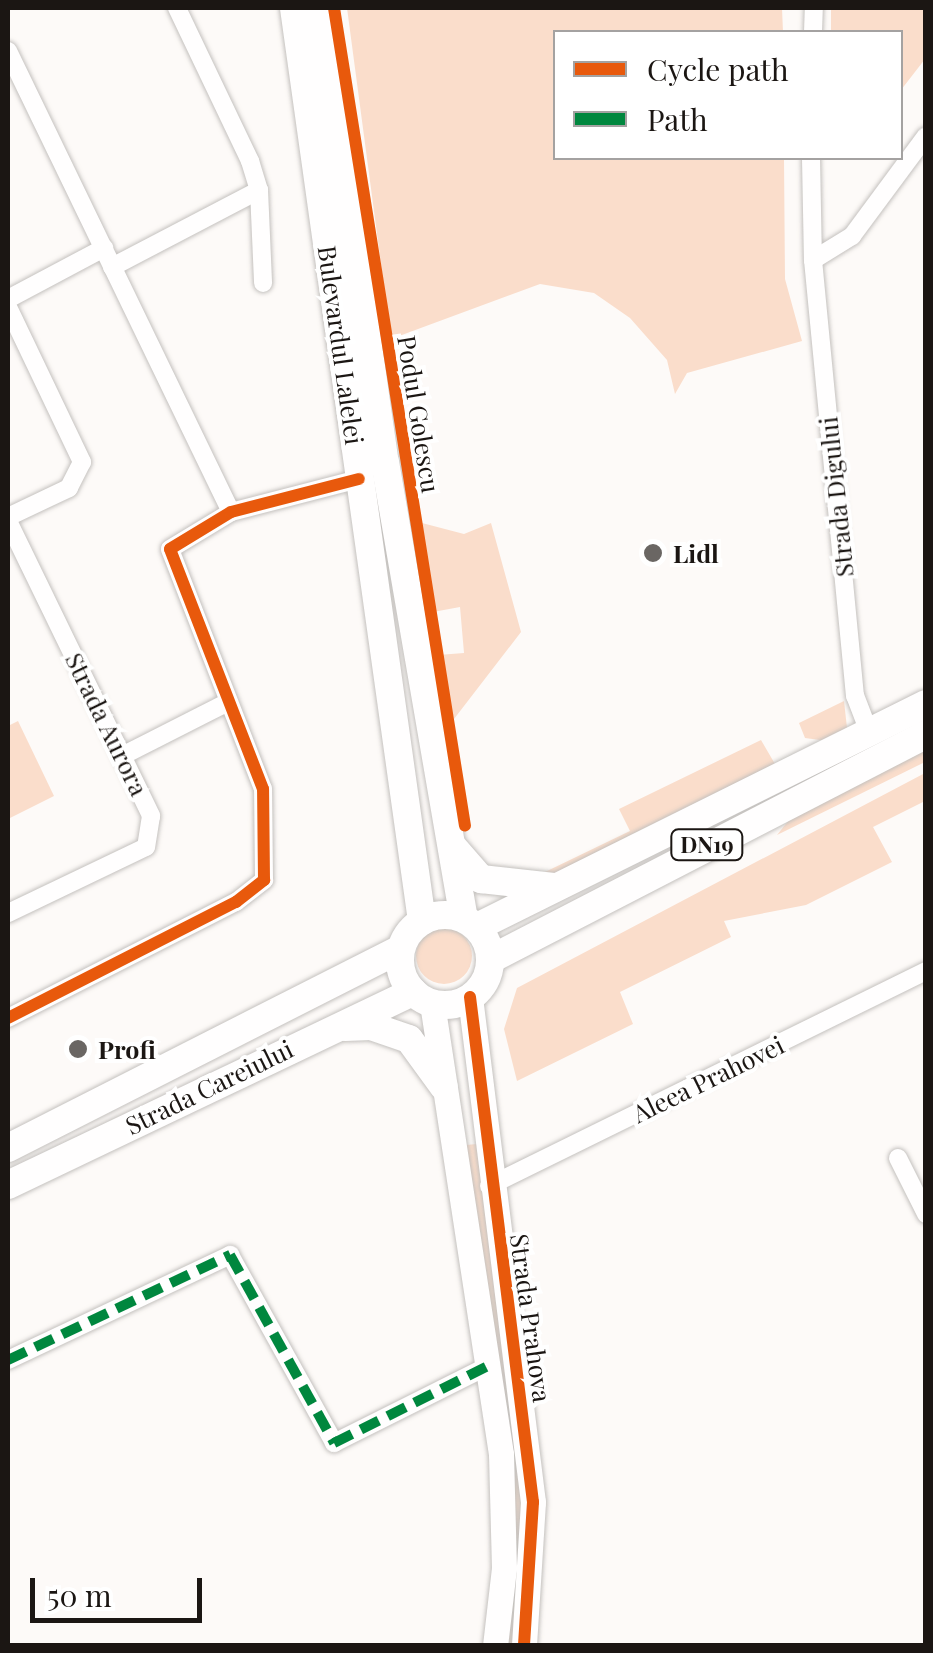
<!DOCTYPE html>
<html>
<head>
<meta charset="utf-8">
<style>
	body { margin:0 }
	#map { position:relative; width:933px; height:1653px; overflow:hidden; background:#fdfaf8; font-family:"Playfair Display",serif }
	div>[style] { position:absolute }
	.green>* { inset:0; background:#faddcb }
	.round { border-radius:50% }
	.roads { filter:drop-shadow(0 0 2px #c4c1be) drop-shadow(0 0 2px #c4c1be) }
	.street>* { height:18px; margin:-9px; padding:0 9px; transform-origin:9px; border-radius:9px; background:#fffefe }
	.secondary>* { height:25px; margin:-12.5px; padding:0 12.5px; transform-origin:12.5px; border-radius:12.5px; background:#fffefe }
	.primary>* { height:28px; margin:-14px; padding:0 14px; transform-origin:14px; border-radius:14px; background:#fffefe }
	.primary>.ring { margin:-14px; padding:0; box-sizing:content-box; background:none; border:28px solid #fffefe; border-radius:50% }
	.quiet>* { height:10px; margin-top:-5px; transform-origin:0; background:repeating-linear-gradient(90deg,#00873e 0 20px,transparent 0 30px) }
	.cycleway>* { height:12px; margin:-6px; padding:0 6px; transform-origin:6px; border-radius:6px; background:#e8590c }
	.dots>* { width:28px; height:28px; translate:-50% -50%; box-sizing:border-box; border:5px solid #fff; border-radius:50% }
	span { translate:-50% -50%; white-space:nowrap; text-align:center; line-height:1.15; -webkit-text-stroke:8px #fff; paint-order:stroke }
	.shield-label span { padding:2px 8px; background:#fff; border:2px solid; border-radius:8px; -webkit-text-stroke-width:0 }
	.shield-label { font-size:22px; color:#1b1613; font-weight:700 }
	.street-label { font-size:25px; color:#1b1613 }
	.poi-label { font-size:25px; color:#1b1613; font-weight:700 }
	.left { translate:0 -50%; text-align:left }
	.frame { position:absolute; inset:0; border:10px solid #1b1613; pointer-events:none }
	.legend { position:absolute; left:553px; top:30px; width:350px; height:130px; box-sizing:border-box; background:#fff; border:2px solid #a4a2a1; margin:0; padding:12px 18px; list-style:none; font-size:30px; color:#1b1613 }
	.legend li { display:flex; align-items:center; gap:20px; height:50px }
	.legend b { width:50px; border:2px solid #a4a2a1 }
	.scale { position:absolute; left:30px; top:1578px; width:172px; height:45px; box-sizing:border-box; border:5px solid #1b1613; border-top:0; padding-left:12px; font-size:30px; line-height:35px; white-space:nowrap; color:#1b1613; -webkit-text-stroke:8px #fff; paint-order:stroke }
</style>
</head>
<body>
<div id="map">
	<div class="green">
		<div style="clip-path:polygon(347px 8px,782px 8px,783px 32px,556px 32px,556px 158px,784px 158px,785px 279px,802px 341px,687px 373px,675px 394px,667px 360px,630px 318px,594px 293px,540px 284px,391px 339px)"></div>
		<div style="clip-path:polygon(831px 8px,925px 8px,925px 59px,901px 90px,900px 32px,831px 32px)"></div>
		<div style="clip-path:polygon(422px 523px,464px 534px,491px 523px,521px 632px,454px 719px,438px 655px,464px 653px,460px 607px,433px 612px)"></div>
		<div style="clip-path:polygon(844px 701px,847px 728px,835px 742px,805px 738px,799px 723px)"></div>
		<div style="clip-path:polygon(18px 721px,54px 796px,8px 819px,8px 726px)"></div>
		<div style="clip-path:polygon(761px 740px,775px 764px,551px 884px,545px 872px,630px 831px,619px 809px)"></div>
		<div style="clip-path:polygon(925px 742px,925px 762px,777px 835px,789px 820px)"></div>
		<div style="clip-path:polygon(925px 773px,925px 801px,873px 827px,892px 862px,806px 905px,724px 921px,731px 937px,620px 992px,633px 1024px,517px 1081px,504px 1029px,517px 988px)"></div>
		<div class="round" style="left:416px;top:928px;width:56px;height:56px"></div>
		<div style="clip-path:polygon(477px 1144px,528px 1497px,518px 1645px,507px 1645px,515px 1524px,466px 1145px)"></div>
	</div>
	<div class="roads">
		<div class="street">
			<div style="left:177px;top:8px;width:170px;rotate:64.5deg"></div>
			<div style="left:250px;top:161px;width:30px;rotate:73deg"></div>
			<div style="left:259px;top:190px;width:93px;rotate:87.5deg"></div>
			<div style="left:813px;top:32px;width:24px;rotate:-88deg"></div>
			<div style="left:8px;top:51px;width:512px;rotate:64.19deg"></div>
			<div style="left:811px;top:158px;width:102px;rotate:88.9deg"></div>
			<div style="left:112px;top:267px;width:166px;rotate:-27.6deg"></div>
			<div style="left:8px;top:299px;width:109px;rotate:-28deg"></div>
			<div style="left:8px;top:307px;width:172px;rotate:64.5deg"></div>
			<div style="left:82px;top:462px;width:29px;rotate:117deg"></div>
			<div style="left:69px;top:488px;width:68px;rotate:154.6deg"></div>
			<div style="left:8px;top:521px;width:328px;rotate:64.1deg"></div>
			<div style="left:151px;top:816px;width:31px;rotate:99deg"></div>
			<div style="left:146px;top:847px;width:153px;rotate:154.4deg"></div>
			<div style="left:869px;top:732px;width:39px;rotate:-111deg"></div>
			<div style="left:855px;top:696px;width:438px;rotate:-95.5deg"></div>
			<div style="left:813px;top:260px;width:46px;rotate:-31.6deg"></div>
			<div style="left:852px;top:236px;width:124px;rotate:-53.5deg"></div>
			<div style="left:124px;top:755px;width:114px;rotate:-27deg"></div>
			<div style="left:8px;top:1018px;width:256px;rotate:-27deg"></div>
			<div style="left:236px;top:902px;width:36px;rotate:-38deg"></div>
			<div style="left:264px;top:880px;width:91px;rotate:-90.6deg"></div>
			<div style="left:263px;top:789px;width:257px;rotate:-111.2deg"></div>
			<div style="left:170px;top:549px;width:71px;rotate:-31.2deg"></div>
			<div style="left:231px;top:512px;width:132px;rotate:-14.5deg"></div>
			<div style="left:898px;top:1158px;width:63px;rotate:63.4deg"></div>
			<div style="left:489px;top:1186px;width:487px;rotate:-26.2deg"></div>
			<div style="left:8px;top:1360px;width:246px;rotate:-25.3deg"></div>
			<div style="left:230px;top:1255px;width:215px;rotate:61deg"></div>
			<div style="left:334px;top:1443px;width:172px;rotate:-26.6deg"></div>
		</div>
		<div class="secondary">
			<div style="left:470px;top:997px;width:509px;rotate:82.89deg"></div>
			<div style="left:533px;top:1502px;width:144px;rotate:93.6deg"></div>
			<div style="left:432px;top:1003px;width:456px;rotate:81.3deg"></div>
			<div style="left:501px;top:1454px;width:114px;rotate:88.5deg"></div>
			<div style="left:504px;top:1568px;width:79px;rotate:96.6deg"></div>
		</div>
		<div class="primary">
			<div style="left:294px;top:8px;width:922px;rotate:82.02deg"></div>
			<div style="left:320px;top:8px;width:459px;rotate:81.9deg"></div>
			<div style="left:385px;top:462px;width:462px;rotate:80.2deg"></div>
			<div style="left:453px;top:847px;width:43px;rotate:48.8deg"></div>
			<div style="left:481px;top:879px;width:73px;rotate:6.3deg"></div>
			<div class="ring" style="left:400px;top:915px;width:62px;height:62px"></div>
			<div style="left:477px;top:927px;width:501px;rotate:-26.41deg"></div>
			<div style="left:491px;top:959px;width:490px;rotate:-27.3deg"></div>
			<div style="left:345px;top:1027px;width:26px;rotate:-2deg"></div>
			<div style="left:371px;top:1026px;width:40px;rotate:18.9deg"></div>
			<div style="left:409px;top:1039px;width:59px;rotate:53.9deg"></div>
			<div style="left:8px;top:1148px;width:440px;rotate:-26.9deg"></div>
			<div style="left:8px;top:1185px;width:449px;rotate:-25.5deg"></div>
		</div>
	</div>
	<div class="quiet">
		<div style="left:8px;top:1360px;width:246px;rotate:-25.3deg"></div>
		<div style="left:230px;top:1255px;width:215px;rotate:61deg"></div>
		<div style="left:334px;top:1443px;width:172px;rotate:-26.6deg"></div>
	</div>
	<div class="cycleway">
		<div style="left:334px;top:8px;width:828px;rotate:80.9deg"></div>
		<div style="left:470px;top:997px;width:509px;rotate:82.89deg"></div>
		<div style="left:533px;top:1502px;width:144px;rotate:93.6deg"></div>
		<div style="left:8px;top:1018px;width:256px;rotate:-27deg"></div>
		<div style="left:236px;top:902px;width:36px;rotate:-38deg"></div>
		<div style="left:264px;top:880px;width:91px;rotate:-90.6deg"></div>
		<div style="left:263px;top:789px;width:257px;rotate:-111.2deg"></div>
		<div style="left:170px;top:549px;width:71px;rotate:-31.2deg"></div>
		<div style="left:231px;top:512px;width:132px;rotate:-14.5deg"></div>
	</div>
	<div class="dots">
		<div style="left:653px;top:553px;background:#6a6663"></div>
		<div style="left:78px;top:1049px;background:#6a6663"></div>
	</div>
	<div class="shield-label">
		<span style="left:707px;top:845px">DN19</span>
	</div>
	<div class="street-label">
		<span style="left:341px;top:345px;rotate:82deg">Bulevardul Lalelei</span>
		<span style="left:419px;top:414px;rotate:81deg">Podul Golescu</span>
		<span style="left:836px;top:497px;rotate:-96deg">Strada Digului</span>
		<span style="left:107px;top:724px;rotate:64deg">Strada Aurora</span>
		<span style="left:708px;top:1079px;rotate:-26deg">Aleea Prahovei</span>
		<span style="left:209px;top:1087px;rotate:-26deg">Strada Careiului</span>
		<span style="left:531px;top:1318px;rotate:82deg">Strada Prahova</span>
	</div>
	<div class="poi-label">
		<span class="left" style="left:673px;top:553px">Lidl</span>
		<span class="left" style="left:98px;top:1049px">Profi</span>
	</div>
	<div class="frame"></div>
	<ul class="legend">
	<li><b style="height:12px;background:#e8590c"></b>Cycle path</li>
	<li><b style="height:12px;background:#00873e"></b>Path</li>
	</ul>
	<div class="scale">50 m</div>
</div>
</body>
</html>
